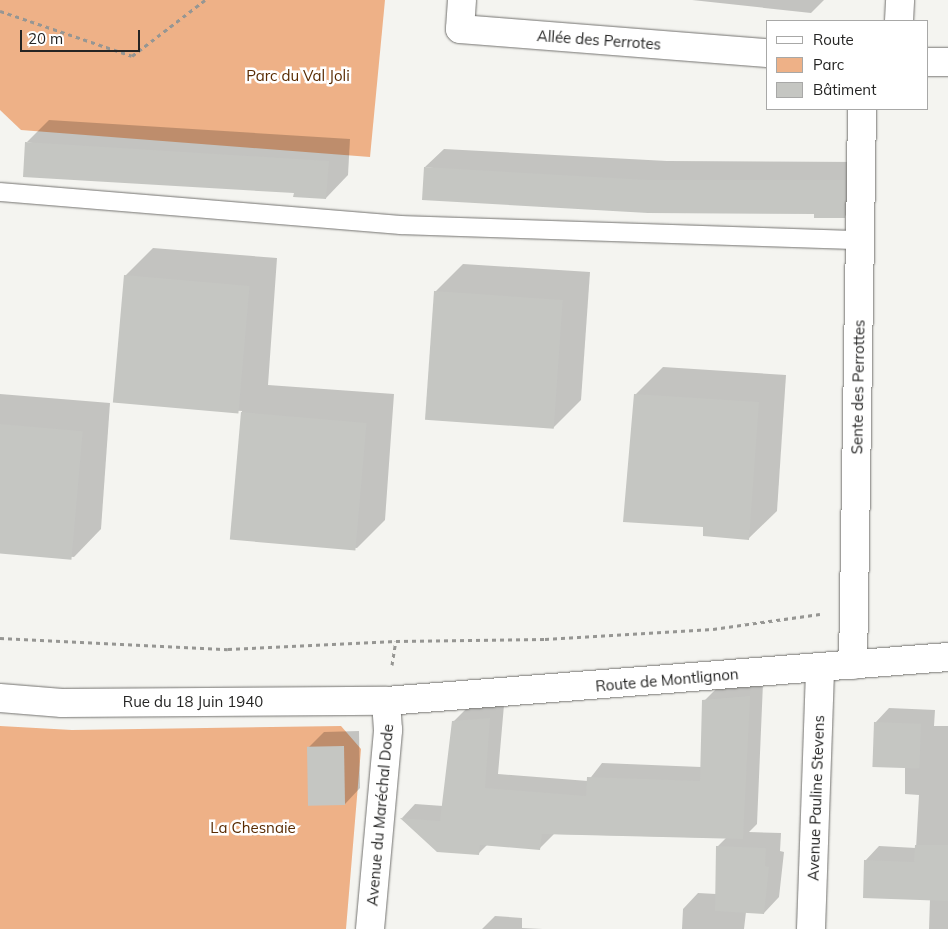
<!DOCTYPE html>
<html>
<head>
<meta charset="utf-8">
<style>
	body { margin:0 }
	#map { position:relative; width:948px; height:929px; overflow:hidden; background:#f4f4f0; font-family:Mulish,sans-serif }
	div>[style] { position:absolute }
	.green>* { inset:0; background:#eeb187 }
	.shadow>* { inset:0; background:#0003 }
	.building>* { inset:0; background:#c5c6c2; transform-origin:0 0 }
	.path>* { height:3px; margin-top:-1.5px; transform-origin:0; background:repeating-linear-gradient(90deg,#969693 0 4px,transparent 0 8px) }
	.roads { filter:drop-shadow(0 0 1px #73726f) drop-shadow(0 0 1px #73726f) }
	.service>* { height:18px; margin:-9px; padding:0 9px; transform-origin:9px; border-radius:9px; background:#fff }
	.pedestrian>* { height:28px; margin:-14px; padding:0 14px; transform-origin:14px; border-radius:14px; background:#fff }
	.minor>* { height:28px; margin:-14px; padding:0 14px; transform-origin:14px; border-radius:14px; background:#fff }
	.secondary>* { height:28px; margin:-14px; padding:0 14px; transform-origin:14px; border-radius:14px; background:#fff }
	span { translate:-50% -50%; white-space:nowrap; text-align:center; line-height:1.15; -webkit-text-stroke:5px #fff; paint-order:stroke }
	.street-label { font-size:15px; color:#252524 }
	.park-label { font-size:15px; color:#592b02 }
	.legend { position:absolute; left:766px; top:20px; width:162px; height:90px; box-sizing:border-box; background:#fff; border:1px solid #a8a8a7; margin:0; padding:6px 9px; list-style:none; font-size:15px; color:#252524 }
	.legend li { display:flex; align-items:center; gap:10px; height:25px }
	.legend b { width:25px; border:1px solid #a8a8a7 }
	.scale { position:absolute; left:20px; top:30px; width:120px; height:22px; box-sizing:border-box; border:2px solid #252524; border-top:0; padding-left:6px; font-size:15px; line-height:18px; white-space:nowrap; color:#252524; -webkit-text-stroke:4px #fff; paint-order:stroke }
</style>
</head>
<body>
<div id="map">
	<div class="green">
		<div style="clip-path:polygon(0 0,385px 0,370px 157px,21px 130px,0 110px)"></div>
		<div style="clip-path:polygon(0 726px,72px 730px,341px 726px,361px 749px,346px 929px,0 929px)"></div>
	</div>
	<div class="shadow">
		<div style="clip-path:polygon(692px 0,824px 0,811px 13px)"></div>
		<div style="clip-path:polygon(49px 120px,350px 139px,348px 175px,326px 198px,27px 142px)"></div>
		<div style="clip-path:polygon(444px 149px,667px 161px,863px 162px,863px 198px,844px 217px,425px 167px)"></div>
		<div style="clip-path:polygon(153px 248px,277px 258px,268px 385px,394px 394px,385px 520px,357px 548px,233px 539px,242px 411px,115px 402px,125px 276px)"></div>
		<div style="clip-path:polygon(463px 264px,590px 272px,581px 400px,553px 428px,435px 292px)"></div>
		<div style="clip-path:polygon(663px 367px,786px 375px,777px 511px,749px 538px,705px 526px,635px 395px)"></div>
		<div style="clip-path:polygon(0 394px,110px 403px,101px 529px,74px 557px,0 552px)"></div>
		<div style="clip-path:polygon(763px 683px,757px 824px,749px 832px,781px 833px,780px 851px,784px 852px,779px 897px,764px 913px,746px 912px,744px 929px,682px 929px,683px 909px,698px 893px,716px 894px,717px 847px,726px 838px,554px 834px,540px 848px,487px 845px,479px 853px,437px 851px,402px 818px,415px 804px,443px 806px,453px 722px,467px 708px,504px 705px,498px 774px,588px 781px,602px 763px,701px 767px,704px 701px,718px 687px)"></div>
		<div style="clip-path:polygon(889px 708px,935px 710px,934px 726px,948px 726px,948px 929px,929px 929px,930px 899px,865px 861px,879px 846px,916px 848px,919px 795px,905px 794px,905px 767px,875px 723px)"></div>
		<div style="clip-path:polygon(359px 731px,360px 788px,345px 804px,308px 748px,324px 732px)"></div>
		<div style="clip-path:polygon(495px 916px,522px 918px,522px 928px,543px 929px,482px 929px)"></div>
	</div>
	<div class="building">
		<div style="clip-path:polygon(25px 142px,329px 161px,326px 199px,293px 197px,294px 193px,23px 177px)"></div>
		<div style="clip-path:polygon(424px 167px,648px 180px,845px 180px,845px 218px,814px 218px,814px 214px,648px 213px,422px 200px)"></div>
		<div style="left:124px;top:275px;width:126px;height:128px;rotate:5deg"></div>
		<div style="left:434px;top:291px;width:129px;height:129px;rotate:4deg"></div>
		<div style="clip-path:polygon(634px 394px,759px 402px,749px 540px,703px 536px,703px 527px,623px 522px)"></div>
		<div style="left:241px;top:412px;width:126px;height:128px;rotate:5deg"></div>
		<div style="left:0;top:424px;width:83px;height:129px;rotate:5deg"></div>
		<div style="clip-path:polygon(750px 696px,743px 839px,542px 834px,540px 850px,480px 845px,479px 855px,437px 852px,400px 818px,440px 821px,452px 721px,490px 718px,485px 788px,586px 796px,587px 777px,700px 781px,702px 700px)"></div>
		<div style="left:874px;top:722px;width:47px;height:45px;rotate:2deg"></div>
		<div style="left:344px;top:746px;width:59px;height:37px;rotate:89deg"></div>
		<div style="clip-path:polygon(915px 845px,948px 845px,948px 901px,863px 898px,864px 860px,914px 862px)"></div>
		<div style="clip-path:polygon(716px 846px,766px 848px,765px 866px,769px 867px,764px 914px,715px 911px)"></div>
	</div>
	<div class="path">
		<div style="left:0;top:11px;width:139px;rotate:18.8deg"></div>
		<div style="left:132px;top:56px;width:92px;rotate:-37.5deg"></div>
		<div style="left:0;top:638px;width:228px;rotate:2.8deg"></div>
		<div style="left:228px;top:649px;width:168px;rotate:-2.7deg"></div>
		<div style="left:396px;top:641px;width:149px;rotate:-0.8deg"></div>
		<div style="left:545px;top:639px;width:168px;rotate:-3.4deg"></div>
		<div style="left:713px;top:629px;width:108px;rotate:-8deg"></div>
		<div style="left:392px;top:665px;width:24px;rotate:-81deg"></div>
	</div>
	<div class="roads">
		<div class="service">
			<div style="left:0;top:192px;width:402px;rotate:4.7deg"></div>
			<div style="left:401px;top:225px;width:459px;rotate:1.9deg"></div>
		</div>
		<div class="pedestrian">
			<div style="left:899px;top:21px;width:21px;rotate:-87deg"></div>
		</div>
		<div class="minor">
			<div style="left:462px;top:0;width:29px;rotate:94deg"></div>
			<div style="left:460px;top:29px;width:308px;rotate:4.5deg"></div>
			<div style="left:927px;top:62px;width:21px"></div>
			<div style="left:853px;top:665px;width:556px;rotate:-89.07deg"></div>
			<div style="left:370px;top:929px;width:200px;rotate:-84.8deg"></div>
			<div style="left:388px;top:730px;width:29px;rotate:-94deg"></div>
			<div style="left:811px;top:929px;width:262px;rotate:-88deg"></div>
		</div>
		<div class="secondary">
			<div style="left:0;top:698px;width:62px;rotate:4.6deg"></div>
			<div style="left:62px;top:703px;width:324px;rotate:-0.4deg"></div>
			<div style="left:386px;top:701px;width:564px;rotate:-4.48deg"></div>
		</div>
	</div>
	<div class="street-label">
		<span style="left:599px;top:40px;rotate:4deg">Allée des Perrotes</span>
		<span style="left:858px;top:387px;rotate:-89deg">Sente des Perrottes</span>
		<span style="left:667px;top:680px;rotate:-5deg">Route de Montlignon</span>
		<span style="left:193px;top:702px">Rue du 18 Juin 1940</span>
		<span style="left:816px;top:798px;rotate:-88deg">Avenue Pauline Stevens</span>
		<span style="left:380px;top:815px;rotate:-85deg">Avenue du Maréchal Dode</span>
	</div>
	<div class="park-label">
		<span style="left:298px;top:76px">Parc du Val Joli</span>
		<span style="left:253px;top:828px">La Chesnaie</span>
	</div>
	<ul class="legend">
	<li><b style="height:6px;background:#fff"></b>Route</li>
	<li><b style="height:14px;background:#eeb187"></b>Parc</li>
	<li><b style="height:14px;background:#c5c6c2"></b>Bâtiment</li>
	</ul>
	<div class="scale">20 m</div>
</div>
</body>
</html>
